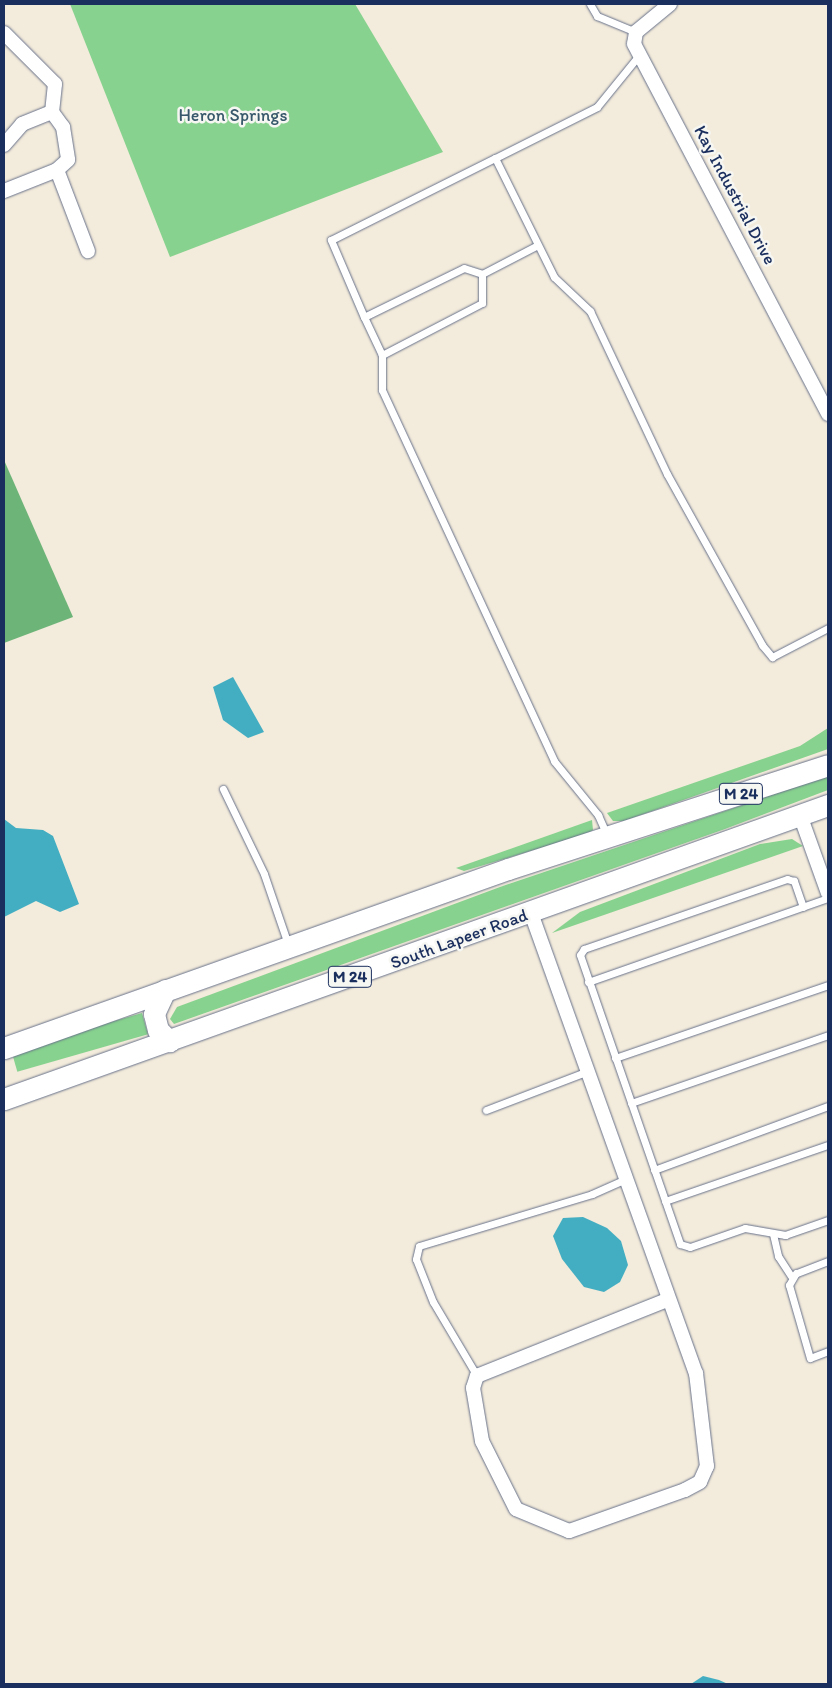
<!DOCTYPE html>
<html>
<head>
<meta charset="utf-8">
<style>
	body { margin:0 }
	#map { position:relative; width:832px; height:1688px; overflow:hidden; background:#f3ebdb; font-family:Itim,sans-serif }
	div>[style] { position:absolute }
	.green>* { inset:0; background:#87d28e; transform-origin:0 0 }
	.forest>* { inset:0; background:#6db479 }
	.water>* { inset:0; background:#43aec2 }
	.roads { filter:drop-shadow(0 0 1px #67718a) drop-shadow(0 0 1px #67718a) }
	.service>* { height:7px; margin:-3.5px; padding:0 3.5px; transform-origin:3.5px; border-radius:3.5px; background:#fff }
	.minor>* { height:14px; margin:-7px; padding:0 7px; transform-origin:7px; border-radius:7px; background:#fff }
	.primary>* { height:21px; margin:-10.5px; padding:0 10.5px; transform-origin:10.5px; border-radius:10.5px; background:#fff }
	span { translate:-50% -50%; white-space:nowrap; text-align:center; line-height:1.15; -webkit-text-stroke:5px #f6f6f2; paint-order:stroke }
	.shield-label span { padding:1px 4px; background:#f6f6f2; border:1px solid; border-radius:4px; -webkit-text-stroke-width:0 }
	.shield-label { font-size:16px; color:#1b2f5e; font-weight:700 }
	.park-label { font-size:18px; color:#36586a }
	.street-label { font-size:18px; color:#1b2f5e }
	.frame { position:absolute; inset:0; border:5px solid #1b2f5e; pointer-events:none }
</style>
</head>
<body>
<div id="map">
	<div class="green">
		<div style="clip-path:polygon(70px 4px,355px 4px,443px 152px,170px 257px)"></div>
		<div style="clip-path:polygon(828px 728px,828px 749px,624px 821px,613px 821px,607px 813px,800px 746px)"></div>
		<div style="clip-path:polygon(828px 776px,828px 790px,725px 829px,174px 1024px,170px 1019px,177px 1007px,500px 887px)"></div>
		<div style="clip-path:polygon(592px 820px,593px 830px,587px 834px,464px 871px,456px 868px)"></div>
		<div style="clip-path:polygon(792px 839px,803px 846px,552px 933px,580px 912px,760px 844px)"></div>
		<div style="left:142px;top:1013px;width:22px;height:136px;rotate:74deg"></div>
	</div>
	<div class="forest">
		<div style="clip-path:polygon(4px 460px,73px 617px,4px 643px)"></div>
	</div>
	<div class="water">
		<div style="clip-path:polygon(233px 677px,264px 732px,248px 738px,223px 720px,213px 687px)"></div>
		<div style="clip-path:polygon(4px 819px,16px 828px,43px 830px,53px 836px,79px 904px,60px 912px,36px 901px,4px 917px)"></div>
		<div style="clip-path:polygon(583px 1217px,607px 1228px,621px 1241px,628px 1265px,620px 1282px,604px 1292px,584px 1287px,562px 1259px,553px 1236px,563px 1218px)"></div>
		<div style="clip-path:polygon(703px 1676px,719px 1680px,728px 1684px,691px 1684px)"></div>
	</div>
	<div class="roads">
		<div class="service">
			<div style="left:590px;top:4px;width:14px;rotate:60deg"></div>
			<div style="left:597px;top:16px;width:42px;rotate:22.3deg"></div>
			<div style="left:640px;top:54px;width:68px;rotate:129.1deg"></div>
			<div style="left:597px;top:107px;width:114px;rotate:153.4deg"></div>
			<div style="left:495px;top:158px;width:133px;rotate:63.6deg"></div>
			<div style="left:554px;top:277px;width:50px;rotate:43.4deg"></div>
			<div style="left:590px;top:311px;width:180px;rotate:64.7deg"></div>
			<div style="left:667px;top:474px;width:196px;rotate:60.9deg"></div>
			<div style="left:762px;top:645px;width:16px;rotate:50deg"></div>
			<div style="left:772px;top:657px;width:63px;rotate:-27.4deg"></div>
			<div style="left:482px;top:274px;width:29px;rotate:90deg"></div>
			<div style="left:482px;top:303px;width:113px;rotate:152.5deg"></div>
			<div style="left:382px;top:355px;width:35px;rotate:90deg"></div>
			<div style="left:382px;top:390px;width:409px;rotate:65.1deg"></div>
			<div style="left:554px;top:761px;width:70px;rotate:50.8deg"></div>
			<div style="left:598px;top:815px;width:22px;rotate:66deg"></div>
			<div style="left:364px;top:317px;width:84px;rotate:-113.2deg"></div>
			<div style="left:331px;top:240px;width:183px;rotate:-26.6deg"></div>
			<div style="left:382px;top:355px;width:42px;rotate:-115.3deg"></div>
			<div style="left:364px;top:317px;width:111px;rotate:-26.1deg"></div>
			<div style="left:464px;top:268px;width:19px;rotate:18deg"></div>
			<div style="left:482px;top:274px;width:61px;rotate:-27.4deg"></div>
			<div style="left:223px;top:789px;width:94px;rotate:64.2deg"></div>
			<div style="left:264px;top:874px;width:74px;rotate:71.1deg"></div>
			<div style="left:803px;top:907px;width:28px;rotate:-109deg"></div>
			<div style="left:794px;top:881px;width:7px;rotate:-164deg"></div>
			<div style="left:787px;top:879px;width:215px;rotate:161deg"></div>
			<div style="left:584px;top:949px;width:7px;rotate:124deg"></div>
			<div style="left:580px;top:955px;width:306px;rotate:70.9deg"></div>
			<div style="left:680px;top:1244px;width:10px;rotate:17deg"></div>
			<div style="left:690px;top:1247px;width:58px;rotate:-19.1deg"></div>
			<div style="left:745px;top:1228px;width:41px;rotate:9.9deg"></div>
			<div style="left:785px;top:1235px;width:46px;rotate:-19.2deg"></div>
			<div style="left:588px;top:982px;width:254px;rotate:-19.3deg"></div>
			<div style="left:615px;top:1058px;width:225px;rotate:-18.9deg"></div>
			<div style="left:631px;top:1103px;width:208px;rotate:-19deg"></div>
			<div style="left:486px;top:1110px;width:109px;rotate:-20.9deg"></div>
			<div style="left:654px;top:1170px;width:185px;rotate:-20.2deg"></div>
			<div style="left:665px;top:1201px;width:172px;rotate:-19deg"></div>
			<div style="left:773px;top:1234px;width:23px;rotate:77deg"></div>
			<div style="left:778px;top:1256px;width:24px;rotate:57deg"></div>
			<div style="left:828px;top:1261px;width:34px;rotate:159deg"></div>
			<div style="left:796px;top:1273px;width:14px;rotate:120deg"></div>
			<div style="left:789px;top:1285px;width:76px;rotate:74deg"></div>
			<div style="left:810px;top:1358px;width:19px;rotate:-21deg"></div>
			<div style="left:477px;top:1376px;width:86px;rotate:-120.7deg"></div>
			<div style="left:433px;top:1302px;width:46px;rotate:-111.6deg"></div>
			<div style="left:416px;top:1259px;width:13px;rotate:-77deg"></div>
			<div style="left:419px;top:1246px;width:181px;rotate:-16.7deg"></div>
			<div style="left:592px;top:1194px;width:37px;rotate:-24deg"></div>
		</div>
		<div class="minor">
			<div style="left:670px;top:4px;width:44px;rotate:140.5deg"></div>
			<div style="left:636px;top:32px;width:12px;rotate:99deg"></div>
			<div style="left:634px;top:44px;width:418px;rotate:62.3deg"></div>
			<div style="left:4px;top:33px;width:72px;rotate:45deg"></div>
			<div style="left:55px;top:84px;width:28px;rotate:96deg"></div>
			<div style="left:4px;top:145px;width:28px;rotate:-49deg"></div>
			<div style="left:22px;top:124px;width:32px;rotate:-22deg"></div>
			<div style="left:52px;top:112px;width:19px;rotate:54deg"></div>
			<div style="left:63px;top:127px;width:33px;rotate:81deg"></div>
			<div style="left:68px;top:160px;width:15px;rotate:138deg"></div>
			<div style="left:57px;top:170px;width:57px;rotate:158.4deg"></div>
			<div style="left:57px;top:170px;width:87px;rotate:69.1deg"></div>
			<div style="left:800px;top:815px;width:83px;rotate:70.3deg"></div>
			<div style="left:531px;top:913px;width:489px;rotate:70.3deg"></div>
			<div style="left:696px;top:1373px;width:94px;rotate:83.3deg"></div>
			<div style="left:707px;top:1466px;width:17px;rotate:114deg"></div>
			<div style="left:700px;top:1482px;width:17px;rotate:152deg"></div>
			<div style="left:685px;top:1490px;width:123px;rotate:160.5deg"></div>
			<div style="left:569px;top:1531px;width:57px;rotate:-157.5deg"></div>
			<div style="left:516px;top:1509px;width:76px;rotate:-116.6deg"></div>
			<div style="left:482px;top:1441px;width:54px;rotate:-99.6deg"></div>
			<div style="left:473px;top:1388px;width:13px;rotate:-72deg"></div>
			<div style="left:477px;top:1376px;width:205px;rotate:-21.8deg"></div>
		</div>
		<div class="primary">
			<div style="left:165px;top:990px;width:26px;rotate:115deg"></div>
			<div style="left:154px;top:1014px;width:16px;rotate:76deg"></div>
			<div style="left:158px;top:1030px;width:16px;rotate:45deg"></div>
			<div style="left:4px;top:1048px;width:535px;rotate:-19.55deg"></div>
			<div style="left:508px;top:869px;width:336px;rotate:-18deg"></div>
			<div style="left:4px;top:1099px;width:875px;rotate:-19.64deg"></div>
		</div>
	</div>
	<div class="shield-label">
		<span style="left:741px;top:794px">M 24</span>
		<span style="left:350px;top:977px">M 24</span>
	</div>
	<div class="park-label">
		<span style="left:233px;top:115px">Heron Springs</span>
	</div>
	<div class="street-label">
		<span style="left:735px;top:195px;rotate:62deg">Kay Industrial Drive</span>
		<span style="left:459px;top:939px;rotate:-20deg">South Lapeer Road</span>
	</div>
	<div class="frame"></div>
</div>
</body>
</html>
